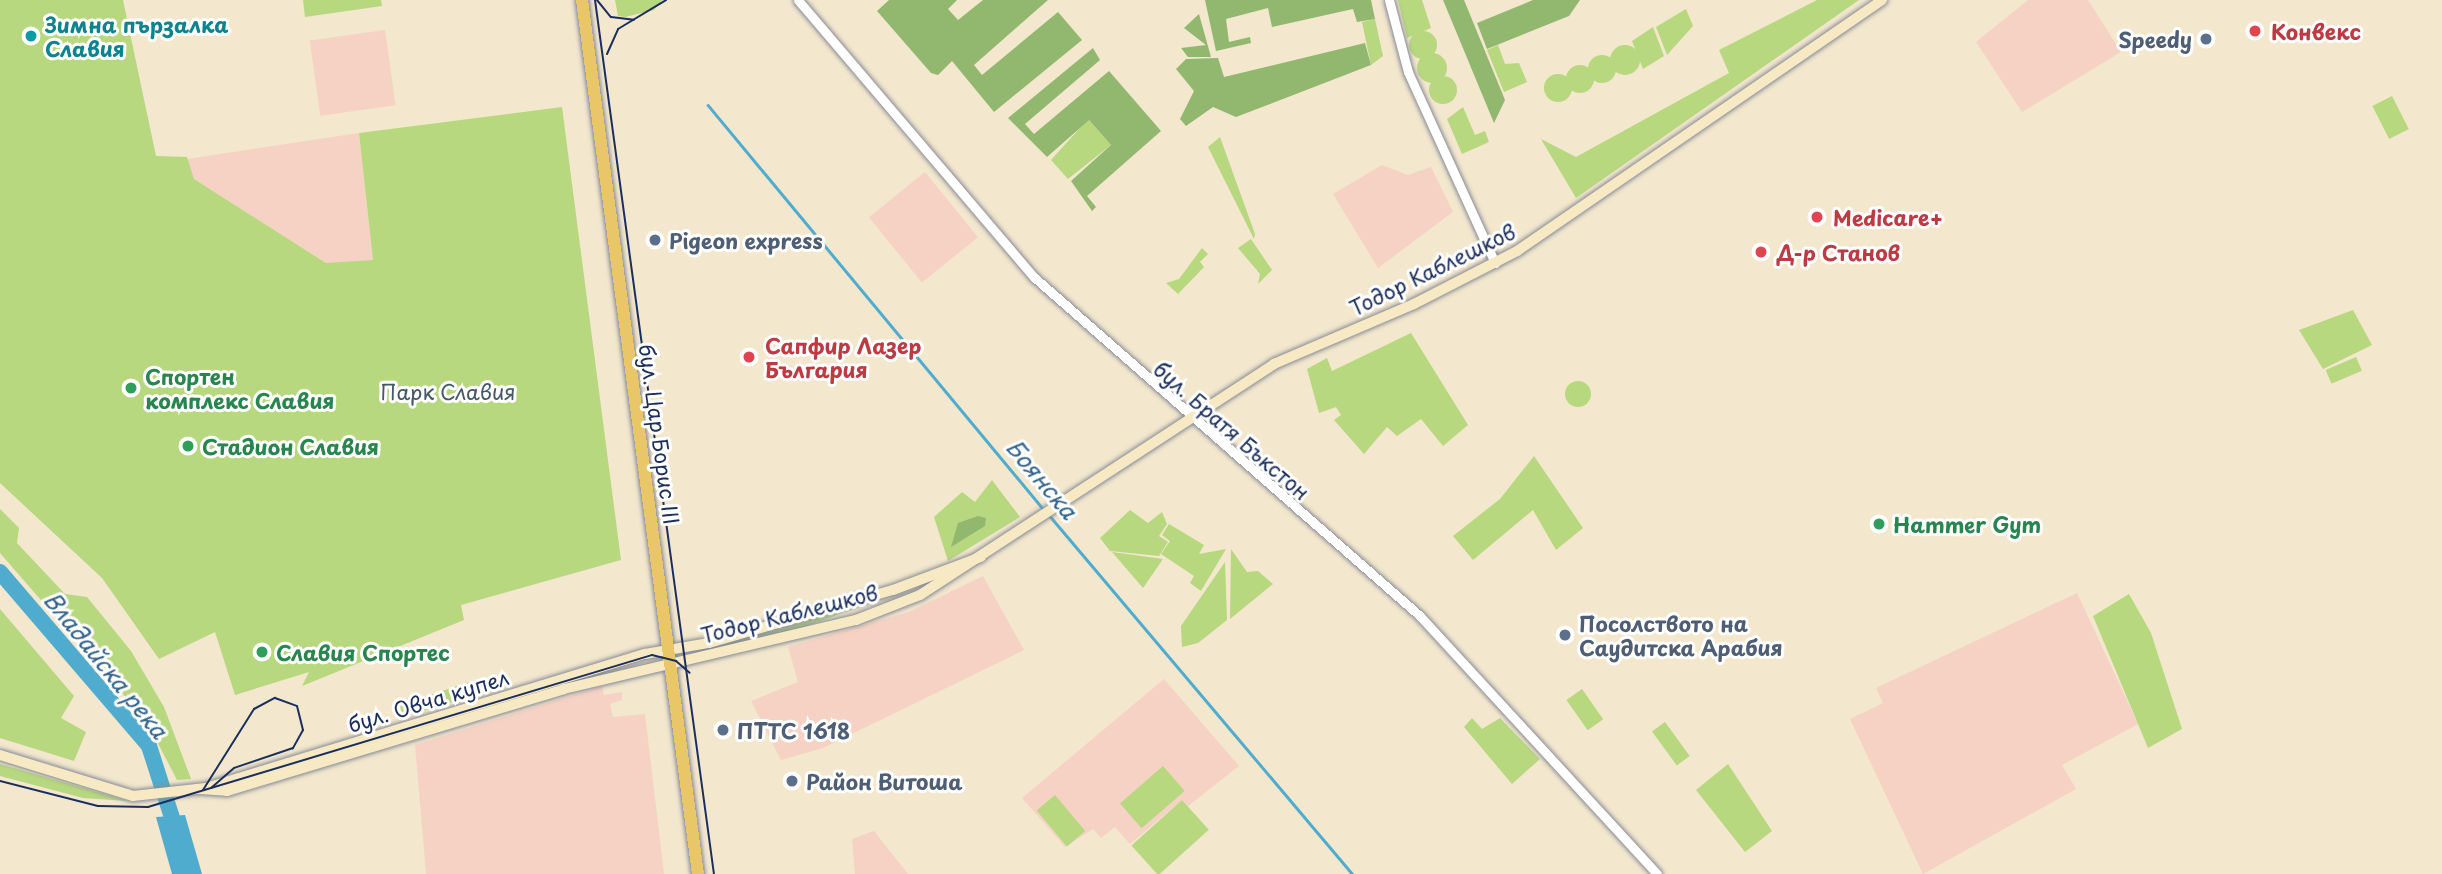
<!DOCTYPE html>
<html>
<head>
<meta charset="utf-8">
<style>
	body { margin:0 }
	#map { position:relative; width:2442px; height:874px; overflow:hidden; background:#f3e7ce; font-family:"Playpen Sans",sans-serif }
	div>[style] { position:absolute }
	.built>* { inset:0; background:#f6d2c4; transform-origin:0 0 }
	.green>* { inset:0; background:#b7d87f; transform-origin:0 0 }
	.round { border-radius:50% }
	.forest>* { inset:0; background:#91b86e }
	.water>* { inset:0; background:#50acce }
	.stream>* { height:2.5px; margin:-1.25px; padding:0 1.25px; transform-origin:1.25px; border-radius:1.25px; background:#50acce }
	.river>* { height:16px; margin:-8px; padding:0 8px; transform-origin:8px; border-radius:8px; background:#50acce }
	.roads { filter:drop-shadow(0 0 2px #878b96) drop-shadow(0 0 2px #878b96) }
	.tertiary>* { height:9px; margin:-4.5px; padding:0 4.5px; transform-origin:4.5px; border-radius:4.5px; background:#fff }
	.secondary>* { height:10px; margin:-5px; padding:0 5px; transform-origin:5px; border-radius:5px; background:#f6e9c3 }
	.primary>* { height:12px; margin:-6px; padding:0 6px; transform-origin:6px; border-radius:6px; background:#e9c769 }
	.tram>* { height:2px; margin:-1px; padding:0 1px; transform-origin:1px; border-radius:1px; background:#1b2f5e }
	.dots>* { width:19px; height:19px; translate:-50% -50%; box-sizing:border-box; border:4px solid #fff; border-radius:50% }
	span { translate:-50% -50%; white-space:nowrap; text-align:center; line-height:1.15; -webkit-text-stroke:6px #fff; paint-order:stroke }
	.culture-label { font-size:21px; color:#0d838f; font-weight:700 }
	.left { translate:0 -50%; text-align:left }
	.health-label { font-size:21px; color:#be3a42; font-weight:700 }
	.service-label { font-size:21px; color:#4e5e75; font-weight:700 }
	.right { translate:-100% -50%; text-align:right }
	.street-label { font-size:21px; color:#1b2f5e }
	.leisure-label { font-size:21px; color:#27864d; font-weight:700 }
	.park-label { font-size:21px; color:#425966 }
	.water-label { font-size:23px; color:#30618b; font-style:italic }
</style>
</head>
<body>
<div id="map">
	<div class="built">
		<div style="clip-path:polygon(2028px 0,2088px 0,2121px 52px,2022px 112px,1976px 42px)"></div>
		<div style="left:385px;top:30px;width:76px;height:76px;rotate:82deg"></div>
		<div style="clip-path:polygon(359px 133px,373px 261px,348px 265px,326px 263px,194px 179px,187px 159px)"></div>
		<div style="clip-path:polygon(1382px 165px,1408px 175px,1431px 167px,1453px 212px,1378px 268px,1333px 194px)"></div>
		<div style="left:925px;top:172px;width:84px;height:72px;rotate:51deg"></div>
		<div style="clip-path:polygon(983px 576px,1024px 650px,823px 748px,781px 760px,751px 701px,798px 682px,788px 647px,909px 612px)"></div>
		<div style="clip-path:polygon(2077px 593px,2138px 724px,2062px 765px,2076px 789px,1923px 874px,1850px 719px,1883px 703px,1876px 688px)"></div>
		<div style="clip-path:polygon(1164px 679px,1239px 766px,1188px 806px,1182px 800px,1130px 844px,1115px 827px,1101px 838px,1093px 829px,1065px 847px,1022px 798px)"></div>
		<div style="clip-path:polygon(602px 686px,604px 695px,622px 692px,622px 700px,610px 704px,613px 717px,645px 714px,664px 874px,426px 874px,415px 745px)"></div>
		<div style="clip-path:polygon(874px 831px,908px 874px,855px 874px,852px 839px)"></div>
	</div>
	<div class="green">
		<div style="clip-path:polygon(0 0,123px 0,156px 156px,187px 157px,194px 179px,326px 263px,373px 260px,359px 133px,562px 107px,621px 560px,461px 605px,464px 620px,302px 686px,309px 672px,235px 695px,215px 632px,159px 659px,102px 578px,0 483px)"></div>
		<div style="clip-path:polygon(303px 0,381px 0,382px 6px,305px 17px)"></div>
		<div style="clip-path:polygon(615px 0,662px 0,654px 10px,625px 17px,618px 16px)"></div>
		<div style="clip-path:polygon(1398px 0,1422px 0,1431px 28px,1407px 38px)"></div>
		<div style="clip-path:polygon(1817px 0,1859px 0,1576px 198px,1541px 139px,1576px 157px,1729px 73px,1719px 50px)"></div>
		<div style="clip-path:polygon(1686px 9px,1693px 26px,1667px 55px,1656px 27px)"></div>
		<div style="clip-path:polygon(1375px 19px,1383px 56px,1371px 65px,1362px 22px)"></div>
		<div style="clip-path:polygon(1653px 27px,1664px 56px,1643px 69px,1632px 41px)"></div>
		<div class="round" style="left:1409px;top:31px;width:28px;height:28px"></div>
		<div style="clip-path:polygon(1498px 45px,1505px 64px,1519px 63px,1527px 82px,1504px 92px,1487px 50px)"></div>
		<div class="round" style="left:1610px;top:45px;width:30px;height:30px"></div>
		<div class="round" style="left:1417px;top:53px;width:30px;height:30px"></div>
		<div class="round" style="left:1588px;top:55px;width:28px;height:28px"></div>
		<div class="round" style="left:1566px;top:65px;width:28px;height:28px"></div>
		<div class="round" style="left:1544px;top:74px;width:28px;height:28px"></div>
		<div class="round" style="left:1429px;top:76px;width:28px;height:28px"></div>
		<div style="left:2392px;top:96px;width:37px;height:22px;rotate:63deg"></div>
		<div style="clip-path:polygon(1463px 107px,1475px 135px,1485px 131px,1489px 142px,1462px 154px,1447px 119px)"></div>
		<div style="clip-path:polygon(1088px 119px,1111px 145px,1068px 179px,1051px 160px)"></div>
		<div style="clip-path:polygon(1220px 137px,1255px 234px,1254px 239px,1208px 147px)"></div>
		<div style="clip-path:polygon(1251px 239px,1272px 270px,1258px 284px,1260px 274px,1238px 248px)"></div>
		<div style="clip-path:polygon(1202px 248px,1208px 254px,1200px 262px,1204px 267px,1178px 294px,1166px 283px,1179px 279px)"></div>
		<div style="clip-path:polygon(2353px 310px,2372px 345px,2323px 369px,2299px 330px)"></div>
		<div style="clip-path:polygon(1411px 333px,1468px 425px,1443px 446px,1421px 419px,1397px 436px,1387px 427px,1364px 454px,1334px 420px,1341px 415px,1336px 407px,1319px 413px,1307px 369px,1327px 358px,1332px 371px)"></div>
		<div style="left:2356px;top:357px;width:15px;height:33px;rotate:67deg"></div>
		<div class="round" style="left:1565px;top:381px;width:26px;height:26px"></div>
		<div style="clip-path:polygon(1534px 456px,1583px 528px,1556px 550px,1533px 510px,1473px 560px,1453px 536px,1500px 499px)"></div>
		<div style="clip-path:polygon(992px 480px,1020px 517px,948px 561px,934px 517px,962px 492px,975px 502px)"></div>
		<div style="clip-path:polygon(0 509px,19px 528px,17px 543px,65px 594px,87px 597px,131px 651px,164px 707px,191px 779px,177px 780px,147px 722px,0 553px)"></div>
		<div style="clip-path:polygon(1130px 510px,1148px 523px,1162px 512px,1167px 524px,1159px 536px,1168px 542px,1159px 556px,1110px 551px,1100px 538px)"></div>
		<div style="clip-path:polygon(1169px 524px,1204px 545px,1199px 554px,1226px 549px,1201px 591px,1190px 583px,1194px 576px,1161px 554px,1170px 541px,1162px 535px)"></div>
		<div style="clip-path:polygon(1231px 549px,1247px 572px,1258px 571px,1273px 584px,1230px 619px)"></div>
		<div style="clip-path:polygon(1112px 552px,1163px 559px,1143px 588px)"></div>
		<div style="clip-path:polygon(1225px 562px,1227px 620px,1198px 643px,1182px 647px,1181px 626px)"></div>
		<div style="clip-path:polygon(2129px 594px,2151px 633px,2182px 729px,2148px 748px,2093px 616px)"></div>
		<div style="clip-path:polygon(882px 599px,798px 629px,707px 649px,882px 598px)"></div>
		<div style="clip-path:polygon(0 609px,74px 696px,61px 718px,86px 732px,74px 761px,0 738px)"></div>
		<div style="clip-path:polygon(469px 682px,473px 696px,403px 717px,400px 705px)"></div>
		<div style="left:1582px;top:689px;width:37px;height:19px;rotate:55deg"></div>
		<div style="clip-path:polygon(1472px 718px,1482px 729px,1500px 718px,1540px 759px,1512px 784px,1464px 727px)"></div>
		<div style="left:1665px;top:722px;width:42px;height:16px;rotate:54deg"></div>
		<div style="clip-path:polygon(0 764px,128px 801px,83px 798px,0 776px)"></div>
		<div style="clip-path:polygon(1728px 764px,1772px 831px,1745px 852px,1696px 790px)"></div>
		<div style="left:1163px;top:766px;width:33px;height:57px;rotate:49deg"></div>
		<div style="left:1055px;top:795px;width:47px;height:24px;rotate:50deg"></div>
		<div style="left:1182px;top:800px;width:40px;height:68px;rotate:48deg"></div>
	</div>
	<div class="forest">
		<div style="clip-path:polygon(889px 0,957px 0,948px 9px,958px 20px,983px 0,1048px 0,974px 65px,982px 75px,1058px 12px,1082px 40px,994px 112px,952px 61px,938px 75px,931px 73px,877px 11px)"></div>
		<div style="clip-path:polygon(1205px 0,1371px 0,1375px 19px,1357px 22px,1353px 9px,1272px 27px,1268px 8px,1226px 19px,1229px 42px,1250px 37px,1251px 43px,1216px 51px)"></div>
		<div style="clip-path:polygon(1443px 0,1464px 0,1505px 100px,1494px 123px)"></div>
		<div style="clip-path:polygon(1533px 0,1580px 0,1569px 16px,1487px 49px,1477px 23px)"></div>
		<div style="clip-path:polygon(1199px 14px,1211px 57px,1188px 57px,1181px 48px,1206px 45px,1184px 28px)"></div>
		<div style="clip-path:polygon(1365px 43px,1371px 65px,1236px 117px,1213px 107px,1186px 126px,1180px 119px,1194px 91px,1176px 69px,1186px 59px,1218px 58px,1224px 77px)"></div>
		<div style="clip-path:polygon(1093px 48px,1100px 60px,1025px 124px,1034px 134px,1109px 71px,1161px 131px,1087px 196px,1096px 207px,1092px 211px,1071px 181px,1111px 145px,1089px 120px,1047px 157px,1008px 118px)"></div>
		<div style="clip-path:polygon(978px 516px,986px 518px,985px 526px,951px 547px,958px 523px)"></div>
	</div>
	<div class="water">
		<div style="clip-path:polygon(185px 815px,202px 874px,172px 874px,156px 817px)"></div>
	</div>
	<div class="stream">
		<div style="left:708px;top:105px;width:528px;rotate:50.31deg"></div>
		<div style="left:1050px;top:516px;width:469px;rotate:49.8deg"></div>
	</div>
	<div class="river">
		<div style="left:0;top:572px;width:229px;rotate:49.4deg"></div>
		<div style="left:149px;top:746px;width:134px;rotate:72.2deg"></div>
	</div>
	<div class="roads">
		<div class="tertiary">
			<div style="left:798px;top:0;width:365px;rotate:49.6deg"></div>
			<div style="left:1035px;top:278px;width:512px;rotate:41.28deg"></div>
			<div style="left:1420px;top:616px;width:350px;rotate:47.4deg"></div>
			<div style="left:1389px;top:0;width:74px;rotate:75.2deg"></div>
			<div style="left:1408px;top:72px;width:210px;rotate:65.5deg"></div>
		</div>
		<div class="secondary">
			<div style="left:0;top:755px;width:139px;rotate:17.1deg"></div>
			<div style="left:133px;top:796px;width:73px;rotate:-6.3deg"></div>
			<div style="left:206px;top:788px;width:459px;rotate:-17deg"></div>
			<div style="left:645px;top:654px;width:65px;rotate:-9.8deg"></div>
			<div style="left:709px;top:643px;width:191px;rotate:-16.1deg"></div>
			<div style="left:893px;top:590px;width:94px;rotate:-20.6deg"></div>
			<div style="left:200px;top:789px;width:27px;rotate:4deg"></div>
			<div style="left:227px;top:791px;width:352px;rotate:-16.8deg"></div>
			<div style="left:564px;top:689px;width:300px;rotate:-13.3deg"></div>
			<div style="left:856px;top:620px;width:69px;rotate:-21.3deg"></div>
			<div style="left:920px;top:595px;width:423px;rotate:-33.1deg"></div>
			<div style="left:1274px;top:364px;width:152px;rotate:-23.2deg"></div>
			<div style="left:1414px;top:304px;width:116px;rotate:-27.2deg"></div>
			<div style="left:1517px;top:251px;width:443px;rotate:-34.5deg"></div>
		</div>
		<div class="primary">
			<div style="left:582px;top:0;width:882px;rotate:82.44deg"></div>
		</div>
	</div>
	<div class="tram">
		<div style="left:595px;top:0;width:882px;rotate:82.25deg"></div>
		<div style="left:597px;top:0;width:22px;rotate:51deg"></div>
		<div style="left:611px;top:17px;width:23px;rotate:7deg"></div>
		<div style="left:607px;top:54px;width:27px;rotate:-66deg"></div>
		<div style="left:618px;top:29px;width:56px;rotate:-31.1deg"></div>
		<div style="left:0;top:781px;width:101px;rotate:14.3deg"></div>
		<div style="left:98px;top:806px;width:50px;rotate:1.1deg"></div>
		<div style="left:148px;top:807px;width:526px;rotate:-16.78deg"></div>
		<div style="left:652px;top:655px;width:25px;rotate:14deg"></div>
		<div style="left:676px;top:661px;width:18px;rotate:41deg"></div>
		<div style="left:203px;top:790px;width:96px;rotate:-57.8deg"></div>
		<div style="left:254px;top:709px;width:24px;rotate:-28deg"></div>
		<div style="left:275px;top:698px;width:23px;rotate:20deg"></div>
		<div style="left:297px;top:706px;width:25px;rotate:76deg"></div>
		<div style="left:303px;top:730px;width:21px;rotate:119deg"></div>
		<div style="left:293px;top:748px;width:62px;rotate:161.3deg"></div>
		<div style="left:234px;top:768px;width:30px;rotate:139deg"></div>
	</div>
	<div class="dots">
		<div style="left:2255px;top:31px;background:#e0444e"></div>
		<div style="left:31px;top:36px;background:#0f9aa8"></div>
		<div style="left:2206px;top:39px;background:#5c6f8a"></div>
		<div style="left:1817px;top:217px;background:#e0444e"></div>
		<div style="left:655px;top:240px;background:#5c6f8a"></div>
		<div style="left:1761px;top:252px;background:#e0444e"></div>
		<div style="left:749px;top:357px;background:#e0444e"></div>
		<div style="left:131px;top:388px;background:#2e9e5b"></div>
		<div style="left:188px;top:446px;background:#2e9e5b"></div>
		<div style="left:1879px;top:524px;background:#2e9e5b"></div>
		<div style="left:1565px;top:635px;background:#5c6f8a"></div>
		<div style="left:262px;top:652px;background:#2e9e5b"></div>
		<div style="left:723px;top:730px;background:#5c6f8a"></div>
		<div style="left:792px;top:781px;background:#5c6f8a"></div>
	</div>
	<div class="culture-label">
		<span class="left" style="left:45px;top:36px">Зимна пързалка<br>Славия</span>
	</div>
	<div class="health-label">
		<span class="left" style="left:2271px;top:31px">Конвекс</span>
		<span class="left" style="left:1833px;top:217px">Medicare+</span>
		<span class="left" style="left:1777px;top:252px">Д-р Станов</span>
		<span class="left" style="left:765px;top:357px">Сапфир Лазер<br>България</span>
	</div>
	<div class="service-label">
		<span class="right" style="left:2192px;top:39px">Speedy</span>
		<span class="left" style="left:669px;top:240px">Pigeon express</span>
		<span class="left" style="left:1579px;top:635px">Посолството на<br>Саудитска Арабия</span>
		<span class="left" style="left:737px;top:730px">ПТТС 1618</span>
		<span class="left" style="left:806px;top:781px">Район Витоша</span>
	</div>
	<div class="street-label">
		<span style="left:1432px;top:269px;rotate:-26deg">Тодор Каблешков</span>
		<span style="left:1232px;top:430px;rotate:41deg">бул. Братя Бъкстон</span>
		<span style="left:660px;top:434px;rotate:82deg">бул. Цар Борис III</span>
		<span style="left:789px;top:613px;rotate:-14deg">Тодор Каблешков</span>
		<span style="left:428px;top:700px;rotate:-17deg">бул. Овча купел</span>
	</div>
	<div class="leisure-label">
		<span class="left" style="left:145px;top:388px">Спортен<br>комплекс Славия</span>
		<span class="left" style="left:202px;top:446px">Стадион Славия</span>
		<span class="left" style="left:1893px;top:524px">Hammer Gym</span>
		<span class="left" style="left:276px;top:652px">Славия Спортес</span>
	</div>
	<div class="park-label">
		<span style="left:448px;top:391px">Парк Славия</span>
	</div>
	<div class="water-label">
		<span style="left:1042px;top:479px;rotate:50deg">Боянска</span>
		<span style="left:106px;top:665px;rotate:51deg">Владайска река</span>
	</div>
</div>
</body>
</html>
